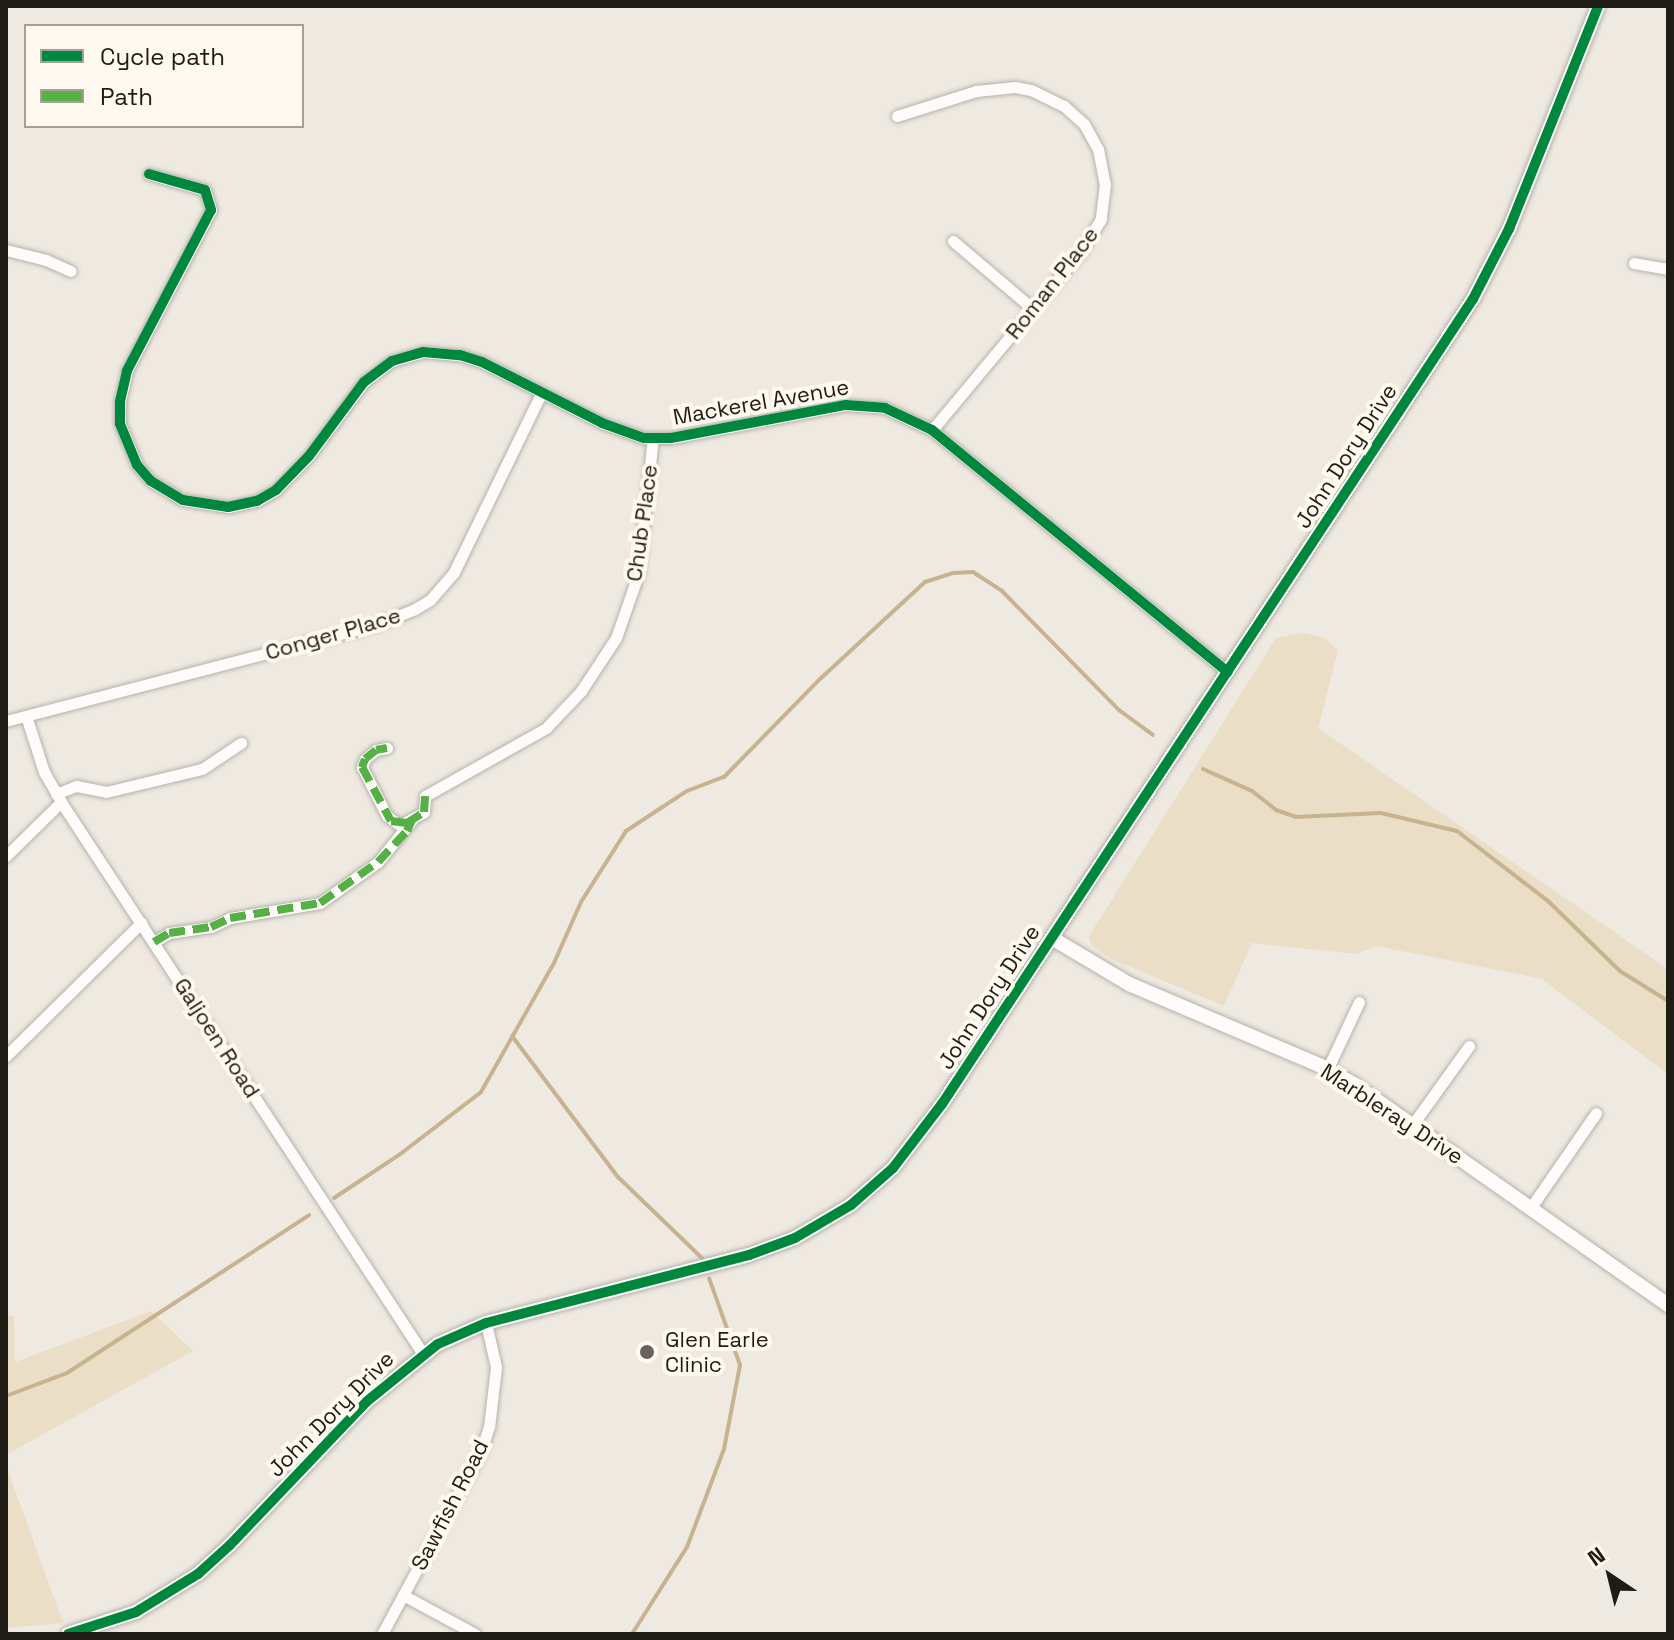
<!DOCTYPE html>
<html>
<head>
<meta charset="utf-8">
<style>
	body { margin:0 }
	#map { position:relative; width:1674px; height:1640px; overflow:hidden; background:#efeae1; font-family:"Space Grotesk",sans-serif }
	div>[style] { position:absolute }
	.green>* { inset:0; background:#ebdec7 }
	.stream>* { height:4px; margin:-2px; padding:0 2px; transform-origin:2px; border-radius:2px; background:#c7b38f }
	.roads { filter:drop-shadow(0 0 2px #b6b2ab) drop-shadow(0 0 2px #b6b2ab) }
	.minor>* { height:11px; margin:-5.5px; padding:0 5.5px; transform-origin:5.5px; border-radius:5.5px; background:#fdfcfa }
	.tertiary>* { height:14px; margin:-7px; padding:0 7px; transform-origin:7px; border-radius:7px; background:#fdfcfa }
	.quiet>* { height:8px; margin-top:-4px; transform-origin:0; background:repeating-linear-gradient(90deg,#55b145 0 16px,transparent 0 24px) }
	.cycleway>* { height:10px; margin:-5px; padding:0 5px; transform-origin:5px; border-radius:5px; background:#00873e }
	.dots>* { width:22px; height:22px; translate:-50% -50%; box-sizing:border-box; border:4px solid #fff9ef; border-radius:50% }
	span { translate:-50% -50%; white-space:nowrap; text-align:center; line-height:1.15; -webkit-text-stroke:8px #fff9ef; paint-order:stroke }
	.street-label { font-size:22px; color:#1f1c16 }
	.poi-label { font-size:22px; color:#1f1c16 }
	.left { translate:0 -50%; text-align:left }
	.frame { position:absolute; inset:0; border:8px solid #1f1c16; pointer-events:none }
	.legend { position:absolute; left:24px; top:24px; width:280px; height:104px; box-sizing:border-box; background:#fff9ef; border:2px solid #a5a198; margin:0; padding:10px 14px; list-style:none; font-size:24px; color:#1f1c16 }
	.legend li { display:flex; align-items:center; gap:16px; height:40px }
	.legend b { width:40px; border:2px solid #a5a198 }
	.north { position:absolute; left:1570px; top:1536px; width:80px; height:80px; -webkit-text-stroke:6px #fff9ef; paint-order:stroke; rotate:325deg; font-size:22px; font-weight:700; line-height:32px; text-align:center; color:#1f1c16 }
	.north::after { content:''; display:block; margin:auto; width:28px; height:36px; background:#1f1c16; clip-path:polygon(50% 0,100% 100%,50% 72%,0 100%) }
</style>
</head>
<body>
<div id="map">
	<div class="green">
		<div style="clip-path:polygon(1303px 633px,1322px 637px,1338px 650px,1318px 728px,1668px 969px,1668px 1074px,1542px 979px,1376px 946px,1356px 954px,1252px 943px,1224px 1006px,1111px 959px,1091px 945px,1089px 936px,1276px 638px)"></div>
		<div style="clip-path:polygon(151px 1311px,193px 1351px,6px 1455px,6px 1315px,14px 1316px,15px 1362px)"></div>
		<div style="clip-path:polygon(6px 1465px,63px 1623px,6px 1628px)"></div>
	</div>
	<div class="stream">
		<div style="left:1203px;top:769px;width:54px;rotate:24.2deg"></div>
		<div style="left:1252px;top:791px;width:31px;rotate:38deg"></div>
		<div style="left:1276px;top:810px;width:21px;rotate:19deg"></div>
		<div style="left:1296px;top:817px;width:85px;rotate:-2.7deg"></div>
		<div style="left:1381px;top:813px;width:78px;rotate:13.3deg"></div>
		<div style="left:1457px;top:831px;width:115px;rotate:37.6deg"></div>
		<div style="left:1548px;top:901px;width:100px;rotate:44.2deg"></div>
		<div style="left:1620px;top:971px;width:57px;rotate:32deg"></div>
		<div style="left:512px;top:1036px;width:176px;rotate:53.1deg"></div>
		<div style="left:618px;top:1177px;width:117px;rotate:44deg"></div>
		<div style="left:334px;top:1198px;width:78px;rotate:-33.5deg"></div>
		<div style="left:399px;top:1155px;width:103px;rotate:-37.5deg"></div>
		<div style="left:481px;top:1092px;width:148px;rotate:-60.5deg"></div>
		<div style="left:554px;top:963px;width:67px;rotate:-66.1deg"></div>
		<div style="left:581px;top:902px;width:84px;rotate:-57.6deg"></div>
		<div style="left:626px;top:831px;width:73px;rotate:-33.3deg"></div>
		<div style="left:687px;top:791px;width:40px;rotate:-21deg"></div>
		<div style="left:724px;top:777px;width:136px;rotate:-45.6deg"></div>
		<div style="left:819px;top:680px;width:144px;rotate:-42.8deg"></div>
		<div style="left:925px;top:582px;width:29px;rotate:-18deg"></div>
		<div style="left:953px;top:573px;width:20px;rotate:-3deg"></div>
		<div style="left:973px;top:572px;width:35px;rotate:33deg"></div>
		<div style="left:1002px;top:591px;width:167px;rotate:45.5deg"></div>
		<div style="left:1119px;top:710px;width:42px;rotate:36.3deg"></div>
		<div style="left:6px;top:1396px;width:65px;rotate:-20.7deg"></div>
		<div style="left:67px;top:1373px;width:289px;rotate:-33.1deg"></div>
		<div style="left:632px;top:1634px;width:103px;rotate:-57.7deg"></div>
		<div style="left:687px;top:1547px;width:105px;rotate:-69.3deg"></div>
		<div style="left:724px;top:1449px;width:86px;rotate:-79.2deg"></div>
		<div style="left:740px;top:1365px;width:92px;rotate:-109.6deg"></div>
	</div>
	<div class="roads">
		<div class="minor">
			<div style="left:897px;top:116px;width:83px;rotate:-17.6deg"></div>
			<div style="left:976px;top:91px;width:39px;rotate:-6deg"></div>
			<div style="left:1015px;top:87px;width:16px;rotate:11deg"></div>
			<div style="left:1031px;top:90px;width:37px;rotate:26deg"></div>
			<div style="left:1064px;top:106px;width:27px;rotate:42deg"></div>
			<div style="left:1084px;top:124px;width:29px;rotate:61deg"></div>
			<div style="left:1098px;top:149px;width:36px;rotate:79deg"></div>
			<div style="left:1105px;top:184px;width:35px;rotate:97deg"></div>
			<div style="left:1101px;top:219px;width:36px;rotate:122deg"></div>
			<div style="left:1082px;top:250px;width:234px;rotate:129.8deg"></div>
			<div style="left:149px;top:174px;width:58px;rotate:15.9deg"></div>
			<div style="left:205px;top:190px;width:21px;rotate:73deg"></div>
			<div style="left:211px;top:210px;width:182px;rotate:117.6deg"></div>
			<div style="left:127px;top:371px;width:32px;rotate:103deg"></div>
			<div style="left:120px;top:402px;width:22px;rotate:90deg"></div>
			<div style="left:120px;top:424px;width:44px;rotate:67.5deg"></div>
			<div style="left:137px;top:465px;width:21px;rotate:49deg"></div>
			<div style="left:151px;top:481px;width:37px;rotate:31deg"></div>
			<div style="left:183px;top:500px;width:46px;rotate:8.8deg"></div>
			<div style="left:228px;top:507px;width:30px;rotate:-12deg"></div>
			<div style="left:257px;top:501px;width:22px;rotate:-30deg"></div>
			<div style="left:276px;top:490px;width:47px;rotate:-45.9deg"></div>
			<div style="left:309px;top:456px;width:92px;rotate:-53.4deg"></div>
			<div style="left:364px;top:382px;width:35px;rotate:-37deg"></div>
			<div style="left:392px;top:361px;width:32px;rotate:-16deg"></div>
			<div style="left:423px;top:352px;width:37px;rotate:5deg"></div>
			<div style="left:460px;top:355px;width:23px;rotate:18deg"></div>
			<div style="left:482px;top:362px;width:135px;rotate:26.9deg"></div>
			<div style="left:602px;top:423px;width:45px;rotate:19.7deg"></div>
			<div style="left:644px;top:438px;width:27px"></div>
			<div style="left:671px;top:438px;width:178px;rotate:-10.7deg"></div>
			<div style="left:846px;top:405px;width:39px;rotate:4deg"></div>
			<div style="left:885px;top:408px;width:52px;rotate:25.1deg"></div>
			<div style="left:932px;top:430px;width:382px;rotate:39.3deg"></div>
			<div style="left:953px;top:241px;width:105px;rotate:40.4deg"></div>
			<div style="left:6px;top:250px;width:41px;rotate:14deg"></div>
			<div style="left:46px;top:260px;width:27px;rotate:24deg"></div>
			<div style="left:1634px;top:263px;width:35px;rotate:10deg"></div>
			<div style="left:26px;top:716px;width:59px;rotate:72.2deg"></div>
			<div style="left:44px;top:772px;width:34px;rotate:60deg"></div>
			<div style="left:61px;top:802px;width:660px;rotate:56.74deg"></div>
			<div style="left:6px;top:721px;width:381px;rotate:-14.6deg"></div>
			<div style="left:375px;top:625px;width:43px;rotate:-21.8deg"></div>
			<div style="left:415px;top:609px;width:17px;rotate:-31deg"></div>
			<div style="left:430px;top:600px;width:37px;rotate:-49deg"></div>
			<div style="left:454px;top:572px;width:198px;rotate:-64deg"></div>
			<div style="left:387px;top:748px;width:11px;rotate:170deg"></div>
			<div style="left:376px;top:750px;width:14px;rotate:141deg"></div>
			<div style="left:365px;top:759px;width:9px;rotate:111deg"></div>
			<div style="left:362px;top:767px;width:55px;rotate:63deg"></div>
			<div style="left:387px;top:816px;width:16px;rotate:35deg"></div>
			<div style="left:400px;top:825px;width:27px;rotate:-28deg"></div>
			<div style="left:424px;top:812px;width:16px;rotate:-86deg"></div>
			<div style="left:425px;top:796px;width:139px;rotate:-29.3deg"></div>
			<div style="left:546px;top:728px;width:51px;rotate:-46.6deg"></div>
			<div style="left:581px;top:691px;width:64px;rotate:-56.6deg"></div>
			<div style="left:616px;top:638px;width:67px;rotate:-70.8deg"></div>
			<div style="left:638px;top:575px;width:138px;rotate:-83.8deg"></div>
			<div style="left:56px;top:794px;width:22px;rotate:-22deg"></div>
			<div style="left:76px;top:786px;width:31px;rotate:11deg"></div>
			<div style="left:106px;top:792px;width:99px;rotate:-13.5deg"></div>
			<div style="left:202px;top:769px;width:47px;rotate:-33.7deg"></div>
			<div style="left:6px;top:856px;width:77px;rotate:-44.5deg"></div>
			<div style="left:154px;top:942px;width:17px;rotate:-31deg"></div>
			<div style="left:169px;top:933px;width:42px;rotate:-8.1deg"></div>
			<div style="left:211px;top:927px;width:21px;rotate:-25deg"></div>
			<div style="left:230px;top:918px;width:91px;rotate:-9.5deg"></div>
			<div style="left:320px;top:903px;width:71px;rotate:-35.3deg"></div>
			<div style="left:378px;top:862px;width:54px;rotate:-51deg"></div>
			<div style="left:6px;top:1056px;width:190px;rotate:-44.6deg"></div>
			<div style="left:1327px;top:1070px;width:75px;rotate:-64.8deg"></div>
			<div style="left:1413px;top:1124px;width:96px;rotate:-54.3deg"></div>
			<div style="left:1531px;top:1207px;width:114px;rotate:-55.3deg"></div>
			<div style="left:403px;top:1595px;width:82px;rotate:28.4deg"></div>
			<div style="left:382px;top:1634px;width:208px;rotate:-61.6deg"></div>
			<div style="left:481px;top:1451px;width:25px;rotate:-72deg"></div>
			<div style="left:489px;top:1427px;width:60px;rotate:-83.3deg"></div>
			<div style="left:496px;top:1367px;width:45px;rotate:-102.8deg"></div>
		</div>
		<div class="tertiary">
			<div style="left:1052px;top:938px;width:90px;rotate:30.9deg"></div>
			<div style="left:1129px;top:984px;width:209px;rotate:23.1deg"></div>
			<div style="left:1321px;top:1066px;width:39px;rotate:29deg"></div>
			<div style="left:1355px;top:1085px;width:383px;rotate:35.1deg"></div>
			<div style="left:68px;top:1634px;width:71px;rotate:-17.9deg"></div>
			<div style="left:136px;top:1612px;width:73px;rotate:-31.5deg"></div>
			<div style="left:198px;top:1574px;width:43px;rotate:-42.2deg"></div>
			<div style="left:230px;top:1545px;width:197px;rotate:-46.4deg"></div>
			<div style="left:366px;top:1402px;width:92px;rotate:-38.9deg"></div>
			<div style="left:438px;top:1344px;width:52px;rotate:-23.6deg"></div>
			<div style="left:486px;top:1323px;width:272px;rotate:-14.5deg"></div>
			<div style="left:749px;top:1255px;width:49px;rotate:-20.3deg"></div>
			<div style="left:795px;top:1238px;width:65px;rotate:-30.5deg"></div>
			<div style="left:851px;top:1205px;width:56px;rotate:-41.4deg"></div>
			<div style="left:893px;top:1168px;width:81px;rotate:-52.6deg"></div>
			<div style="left:942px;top:1104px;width:964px;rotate:-56.59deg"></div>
			<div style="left:1473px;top:299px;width:79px;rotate:-62.8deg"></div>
			<div style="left:1509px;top:229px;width:240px;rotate:-68.2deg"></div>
		</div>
	</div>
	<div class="quiet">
		<div style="left:387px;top:748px;width:11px;rotate:170deg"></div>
		<div style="left:376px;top:750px;width:14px;rotate:141deg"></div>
		<div style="left:365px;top:759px;width:9px;rotate:111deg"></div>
		<div style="left:362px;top:767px;width:61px;rotate:61.8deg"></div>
		<div style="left:391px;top:821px;width:16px;rotate:7deg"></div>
		<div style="left:407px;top:823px;width:20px;rotate:-33deg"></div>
		<div style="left:424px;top:812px;width:16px;rotate:-86deg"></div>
		<div style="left:154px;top:942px;width:17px;rotate:-31deg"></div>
		<div style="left:169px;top:933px;width:42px;rotate:-8.1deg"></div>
		<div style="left:211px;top:927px;width:21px;rotate:-25deg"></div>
		<div style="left:230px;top:918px;width:91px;rotate:-9.5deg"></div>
		<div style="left:320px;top:903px;width:71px;rotate:-35.3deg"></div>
		<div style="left:378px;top:862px;width:42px;rotate:-46.9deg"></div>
		<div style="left:407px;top:831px;width:12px;rotate:-66deg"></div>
	</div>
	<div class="cycleway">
		<div style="left:149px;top:174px;width:58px;rotate:15.9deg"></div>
		<div style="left:205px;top:190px;width:21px;rotate:73deg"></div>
		<div style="left:211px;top:210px;width:182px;rotate:117.6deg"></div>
		<div style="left:127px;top:371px;width:32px;rotate:103deg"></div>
		<div style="left:120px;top:402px;width:22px;rotate:90deg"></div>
		<div style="left:120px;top:424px;width:44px;rotate:67.5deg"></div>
		<div style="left:137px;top:465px;width:21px;rotate:49deg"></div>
		<div style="left:151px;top:481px;width:37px;rotate:31deg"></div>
		<div style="left:183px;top:500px;width:46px;rotate:8.8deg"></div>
		<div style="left:228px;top:507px;width:30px;rotate:-12deg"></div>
		<div style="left:257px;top:501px;width:22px;rotate:-30deg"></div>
		<div style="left:276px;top:490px;width:47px;rotate:-45.9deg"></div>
		<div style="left:309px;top:456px;width:92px;rotate:-53.4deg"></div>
		<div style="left:364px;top:382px;width:35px;rotate:-37deg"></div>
		<div style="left:392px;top:361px;width:32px;rotate:-16deg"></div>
		<div style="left:423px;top:352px;width:37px;rotate:5deg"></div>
		<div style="left:460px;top:355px;width:23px;rotate:18deg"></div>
		<div style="left:482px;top:362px;width:135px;rotate:26.9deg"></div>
		<div style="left:602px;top:423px;width:45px;rotate:19.7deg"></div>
		<div style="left:644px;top:438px;width:27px"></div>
		<div style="left:671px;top:438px;width:178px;rotate:-10.7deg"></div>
		<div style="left:846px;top:405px;width:39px;rotate:4deg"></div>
		<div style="left:885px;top:408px;width:52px;rotate:25.1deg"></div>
		<div style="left:932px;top:430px;width:382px;rotate:39.3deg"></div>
		<div style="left:68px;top:1634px;width:71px;rotate:-17.9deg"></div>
		<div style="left:136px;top:1612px;width:73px;rotate:-31.5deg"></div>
		<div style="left:198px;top:1574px;width:43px;rotate:-42.2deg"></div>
		<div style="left:230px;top:1545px;width:197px;rotate:-46.4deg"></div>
		<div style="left:366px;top:1402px;width:92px;rotate:-38.9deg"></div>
		<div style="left:438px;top:1344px;width:52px;rotate:-23.6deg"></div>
		<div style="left:486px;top:1323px;width:272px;rotate:-14.5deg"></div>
		<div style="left:749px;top:1255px;width:49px;rotate:-20.3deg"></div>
		<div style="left:795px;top:1238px;width:65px;rotate:-30.5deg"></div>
		<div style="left:851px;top:1205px;width:56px;rotate:-41.4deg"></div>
		<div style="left:893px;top:1168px;width:81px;rotate:-52.6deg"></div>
		<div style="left:942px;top:1104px;width:964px;rotate:-56.59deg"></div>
		<div style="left:1473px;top:299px;width:79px;rotate:-62.8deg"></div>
		<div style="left:1509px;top:229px;width:240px;rotate:-68.2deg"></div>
	</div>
	<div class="dots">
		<div style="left:647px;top:1352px;background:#68645d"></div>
	</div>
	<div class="street-label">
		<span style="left:1052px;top:283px;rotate:-52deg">Roman Place</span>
		<span style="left:761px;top:402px;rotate:-10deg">Mackerel Avenue</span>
		<span style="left:1346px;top:456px;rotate:-57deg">John Dory Drive</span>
		<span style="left:642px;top:523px;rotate:-82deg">Chub Place</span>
		<span style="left:333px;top:634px;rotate:-16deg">Conger Place</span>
		<span style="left:989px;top:997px;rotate:-57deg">John Dory Drive</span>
		<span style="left:217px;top:1038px;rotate:57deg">Galjoen Road</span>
		<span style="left:1392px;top:1114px;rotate:33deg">Marbleray Drive</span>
		<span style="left:331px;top:1414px;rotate:-45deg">John Dory Drive</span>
		<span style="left:450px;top:1505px;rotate:-63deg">Sawfish Road</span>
	</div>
	<div class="poi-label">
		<span class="left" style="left:665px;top:1352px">Glen Earle<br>Clinic</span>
	</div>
	<div class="frame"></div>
	<ul class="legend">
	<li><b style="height:10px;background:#00873e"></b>Cycle path</li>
	<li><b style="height:10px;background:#55b145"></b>Path</li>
	</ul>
	<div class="north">N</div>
</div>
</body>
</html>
